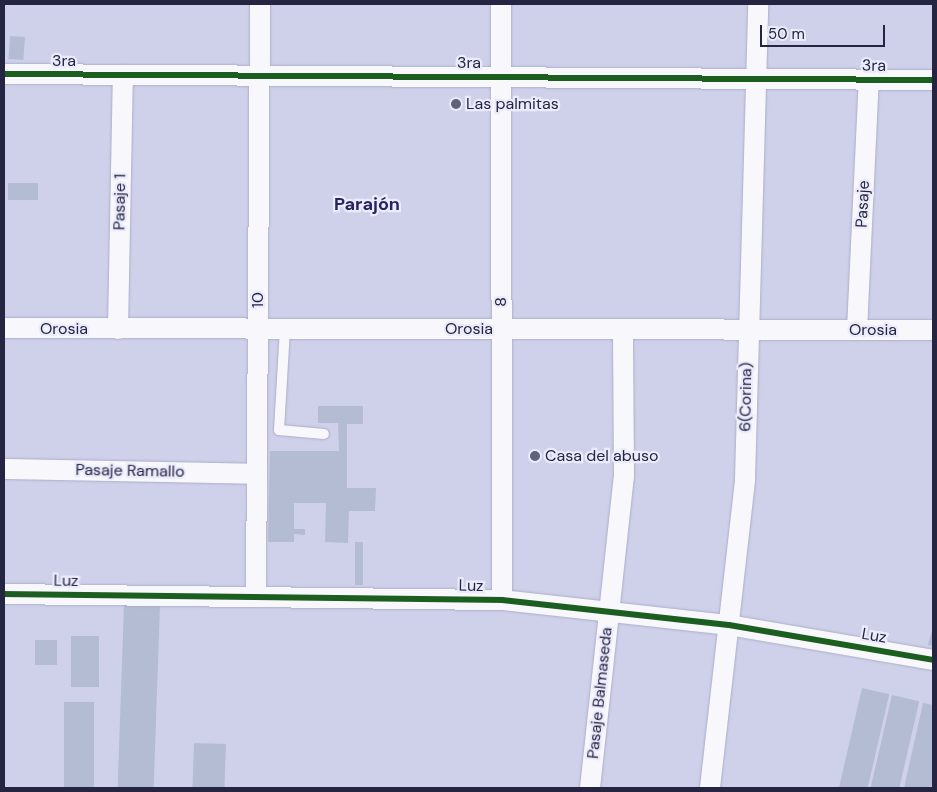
<!DOCTYPE html>
<html>
<head>
<meta charset="utf-8">
<style>
	body { margin:0 }
	#map { position:relative; width:937px; height:792px; overflow:hidden; background:#cfd1eb; font-family:"DM Sans",sans-serif }
	div>[style] { position:absolute }
	.building>* { inset:0; background:#b4bcd4; transform-origin:0 0 }
	.roads { filter:drop-shadow(0 0 1px #acadc7) drop-shadow(0 0 1px #acadc7) }
	.lane>* { height:10px; margin:-5px; padding:0 5px; transform-origin:5px; border-radius:5px; background:#f8f8fc }
	.street>* { height:20px; margin:-10px; padding:0 10px; transform-origin:10px; border-radius:10px; background:#f8f8fc }
	.cycleway>* { height:6px; margin:-3px; padding:0 3px; transform-origin:3px; border-radius:3px; background:#1b5e20 }
	.dots>* { width:14px; height:14px; translate:-50% -50%; box-sizing:border-box; border:2px solid #eaebfb; border-radius:50% }
	span { translate:-50% -50%; white-space:nowrap; text-align:center; line-height:1.15; -webkit-text-stroke:4.5px #eaebfb; paint-order:stroke }
	.street-label { font-size:16px; color:#252542 }
	.poi-label { font-size:16px; color:#252542 }
	.left { translate:0 -50%; text-align:left }
	.neighbourhood-label { font-size:18px; color:#292362; font-weight:700 }
	.frame { position:absolute; inset:0; border:5px solid #252542; pointer-events:none }
	.scale { position:absolute; left:760px; top:25px; width:125px; height:22px; box-sizing:border-box; border:2px solid #252542; border-top:0; padding-left:6px; font-size:15px; line-height:18px; white-space:nowrap; color:#252542; -webkit-text-stroke:4px #eaebfb; paint-order:stroke }
</style>
</head>
<body>
<div id="map">
	<div class="building">
		<div style="left:10px;top:36px;width:15px;height:23px;rotate:4deg"></div>
		<div style="left:8px;top:183px;width:30px;height:17px"></div>
		<div style="clip-path:polygon(318px 406px,363px 406px,363px 424px,347px 424px,347px 488px,376px 488px,375px 511px,349px 511px,348px 543px,325px 542px,326px 503px,294px 503px,294px 529px,305px 529px,305px 535px,294px 534px,294px 542px,268px 542px,270px 451px,339px 451px,338px 423px,318px 423px)"></div>
		<div style="left:355px;top:542px;width:8px;height:43px"></div>
		<div style="left:124px;top:605px;width:36px;height:183px;rotate:2deg"></div>
		<div style="clip-path:polygon(933px 627px,933px 646px,928px 645px)"></div>
		<div style="left:71px;top:636px;width:28px;height:51px"></div>
		<div style="left:35px;top:640px;width:22px;height:25px"></div>
		<div style="left:862px;top:688px;width:28px;height:102px;rotate:13deg"></div>
		<div style="left:892px;top:695px;width:28px;height:95px;rotate:13deg"></div>
		<div style="left:64px;top:702px;width:30px;height:86px"></div>
		<div style="clip-path:polygon(923px 703px,933px 705px,933px 779px,931px 788px,904px 788px)"></div>
		<div style="left:194px;top:743px;width:32px;height:45px;rotate:2deg"></div>
	</div>
	<div class="roads">
		<div class="lane">
			<div style="left:285px;top:329px;width:101px;rotate:93.4deg"></div>
			<div style="left:279px;top:430px;width:45px;rotate:5.1deg"></div>
		</div>
		<div class="street">
			<div style="left:501px;top:4px;width:596px;rotate:89.9deg"></div>
			<div style="left:4px;top:74px;width:929px;rotate:0.37deg"></div>
			<div style="left:4px;top:328px;width:929px;rotate:0.12deg"></div>
			<div style="left:118px;top:329px;width:254px;rotate:-88.9deg"></div>
			<div style="left:857px;top:330px;width:251px;rotate:-87.3deg"></div>
			<div style="left:4px;top:469px;width:253px;rotate:1.1deg"></div>
			<div style="left:4px;top:594px;width:498px;rotate:0.7deg"></div>
			<div style="left:502px;top:600px;width:228px;rotate:6.3deg"></div>
			<div style="left:729px;top:625px;width:207px;rotate:9.7deg"></div>
			<div style="left:256px;top:597px;width:593px;rotate:-89.61deg"></div>
			<div style="left:590px;top:788px;width:313px;rotate:-83.8deg"></div>
			<div style="left:624px;top:477px;width:148px;rotate:-90.4deg"></div>
			<div style="left:710px;top:788px;width:311px;rotate:-83.5deg"></div>
			<div style="left:745px;top:479px;width:475px;rotate:-88.4deg"></div>
		</div>
	</div>
	<div class="cycleway">
		<div style="left:4px;top:74px;width:929px;rotate:0.37deg"></div>
		<div style="left:4px;top:594px;width:498px;rotate:0.7deg"></div>
		<div style="left:502px;top:600px;width:228px;rotate:6.3deg"></div>
		<div style="left:729px;top:625px;width:207px;rotate:9.7deg"></div>
	</div>
	<div class="dots">
		<div style="left:456px;top:104px;background:#60617d"></div>
		<div style="left:535px;top:456px;background:#60617d"></div>
	</div>
	<div class="street-label">
		<span style="left:64px;top:61px">3ra</span>
		<span style="left:469px;top:63px">3ra</span>
		<span style="left:874px;top:66px;rotate:1deg">3ra</span>
		<span style="left:120px;top:202px;rotate:-89deg">Pasaje 1</span>
		<span style="left:863px;top:204px;rotate:-87deg">Pasaje</span>
		<span style="left:258px;top:300px;rotate:-90deg">10</span>
		<span style="left:501px;top:302px;rotate:-90deg">8</span>
		<span style="left:64px;top:329px">Orosia</span>
		<span style="left:469px;top:329px">Orosia</span>
		<span style="left:873px;top:330px">Orosia</span>
		<span style="left:746px;top:397px;rotate:-89deg">6(Corina)</span>
		<span style="left:130px;top:471px;rotate:1deg">Pasaje Ramallo</span>
		<span style="left:66px;top:581px;rotate:1deg">Luz</span>
		<span style="left:471px;top:586px;rotate:1deg">Luz</span>
		<span style="left:874px;top:636px;rotate:10deg">Luz</span>
		<span style="left:600px;top:693px;rotate:-84deg">Pasaje Balmaseda</span>
	</div>
	<div class="poi-label">
		<span class="left" style="left:466px;top:104px">Las palmitas</span>
		<span class="left" style="left:545px;top:456px">Casa del abuso</span>
	</div>
	<div class="neighbourhood-label">
		<span style="left:367px;top:204px">Parajón</span>
	</div>
	<div class="frame"></div>
	<div class="scale">50 m</div>
</div>
</body>
</html>
